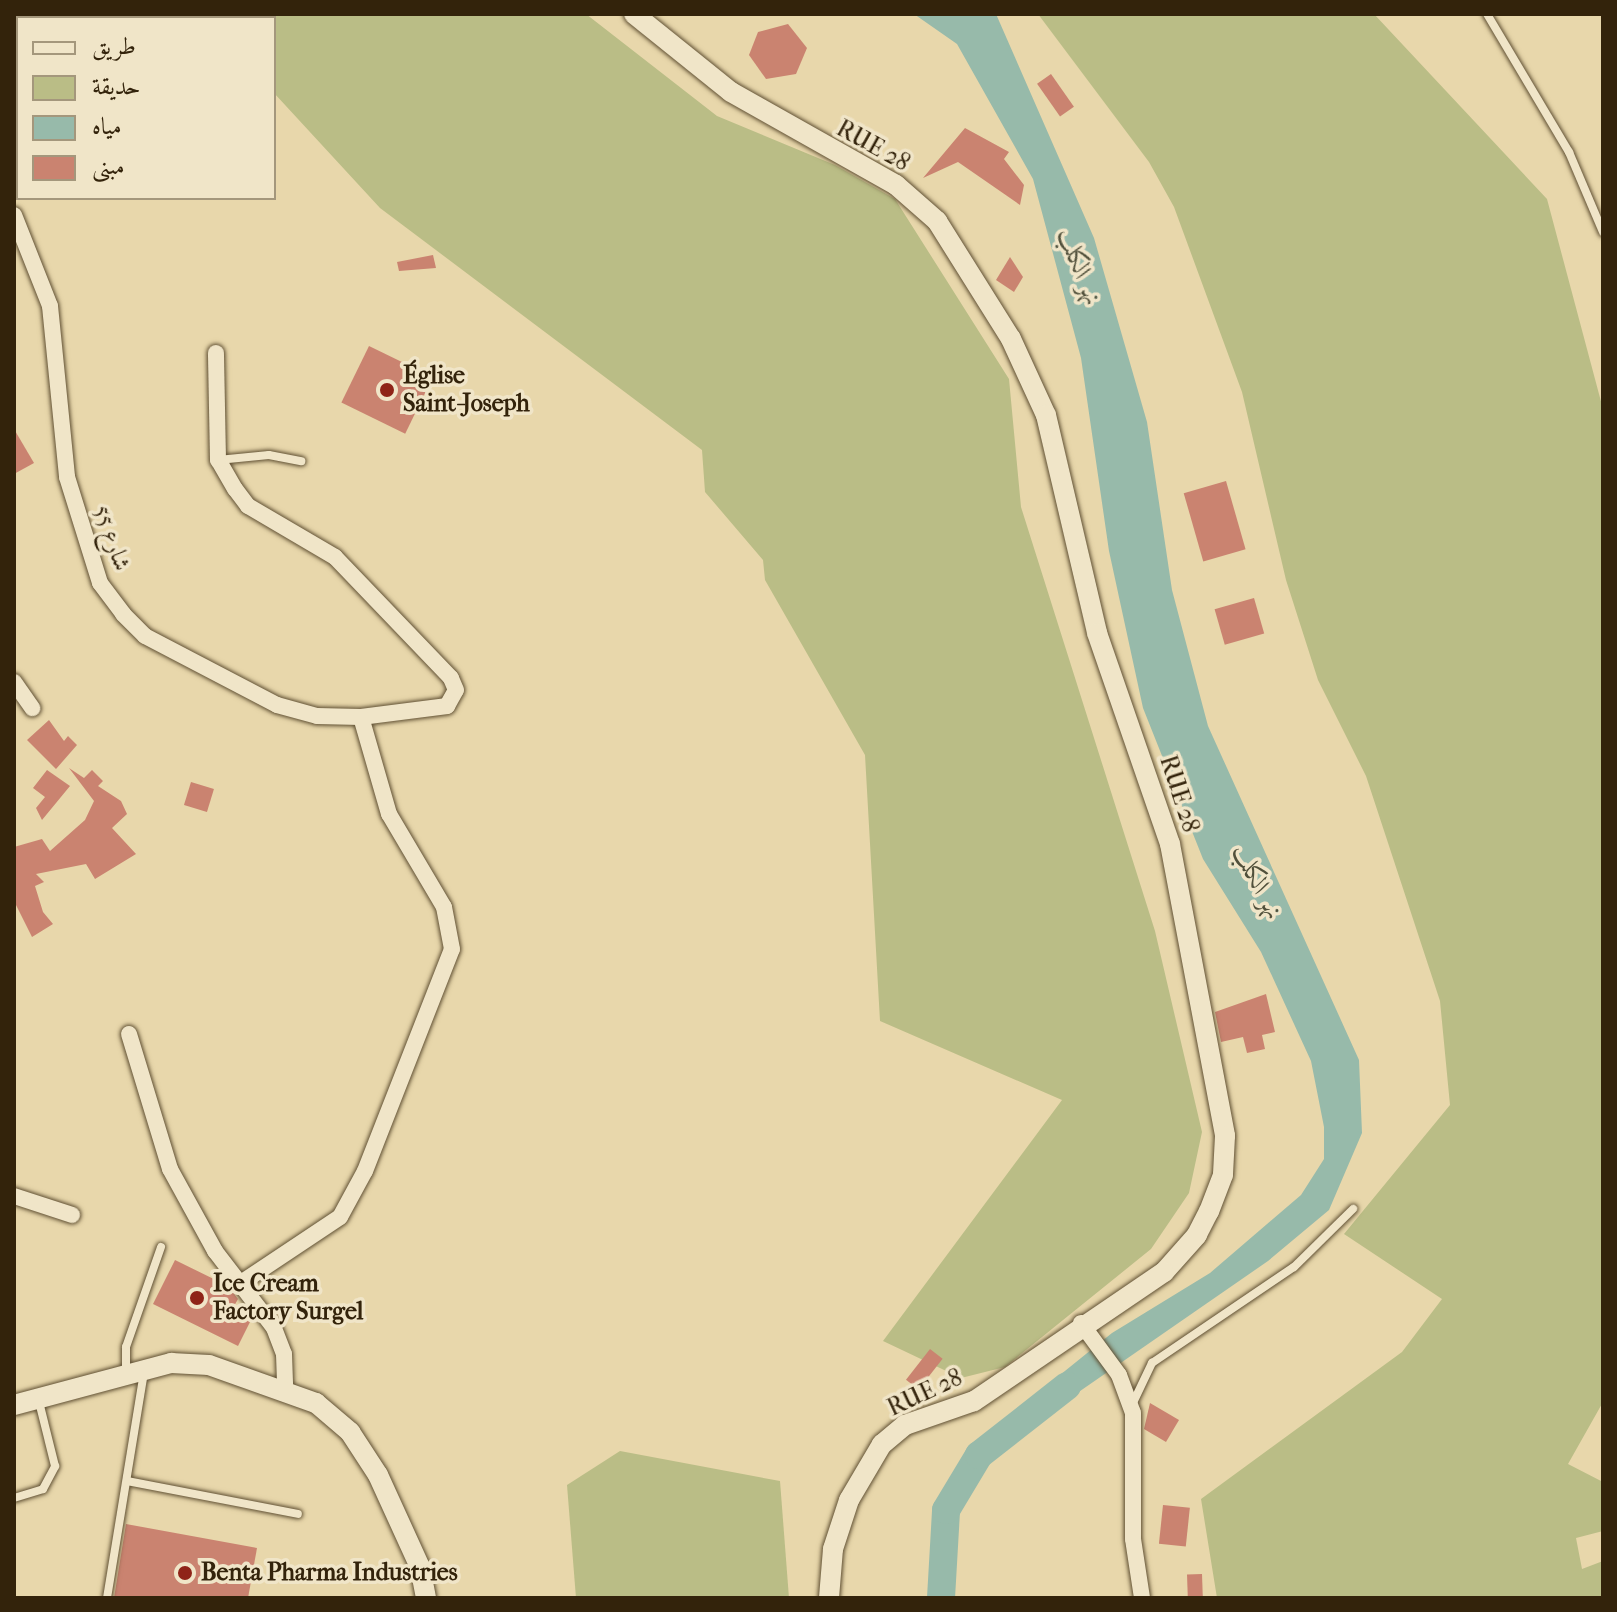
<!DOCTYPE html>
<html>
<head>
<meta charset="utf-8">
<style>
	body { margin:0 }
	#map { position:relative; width:1617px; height:1612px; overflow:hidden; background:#e8d7ab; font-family:"IM FELL French Canon",Amiri,serif }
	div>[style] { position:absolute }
	.green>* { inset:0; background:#babd86 }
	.water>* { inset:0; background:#97baaa }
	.river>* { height:28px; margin:-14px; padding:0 14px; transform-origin:14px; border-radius:14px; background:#97baaa }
	.building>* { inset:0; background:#ca8370; transform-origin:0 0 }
	.roads { filter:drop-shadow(0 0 2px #605033) drop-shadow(0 0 2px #605033) }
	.service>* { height:8px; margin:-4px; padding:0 4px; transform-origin:4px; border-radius:4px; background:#f0e5c8 }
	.minor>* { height:16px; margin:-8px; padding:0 8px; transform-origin:8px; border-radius:8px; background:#f0e5c8 }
	.tertiary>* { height:20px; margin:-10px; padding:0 10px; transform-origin:10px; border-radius:10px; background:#f0e5c8 }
	.dots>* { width:22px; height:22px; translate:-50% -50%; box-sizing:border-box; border:4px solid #f0e5c8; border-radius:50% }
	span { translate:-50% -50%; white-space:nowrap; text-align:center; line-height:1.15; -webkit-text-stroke:7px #f0e5c8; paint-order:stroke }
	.street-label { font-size:24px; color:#33230b }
	.poi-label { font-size:24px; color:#33230b; font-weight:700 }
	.left { translate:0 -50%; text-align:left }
	.water-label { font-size:26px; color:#51503b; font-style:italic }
	.frame { position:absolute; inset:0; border:16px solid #33230b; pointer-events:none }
	.legend { position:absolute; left:16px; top:16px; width:260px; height:184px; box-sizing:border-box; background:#f0e5c8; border:2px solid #a4977c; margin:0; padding:10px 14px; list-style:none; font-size:24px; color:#33230b }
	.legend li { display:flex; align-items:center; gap:16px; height:40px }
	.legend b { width:40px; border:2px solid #a4977c }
</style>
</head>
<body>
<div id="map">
	<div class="green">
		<div style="clip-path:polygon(201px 14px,586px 14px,717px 116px,835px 165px,895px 199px,1009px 379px,1021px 507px,1155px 931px,1202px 1132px,1189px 1193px,1151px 1249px,1005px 1367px,961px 1378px,883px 1341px,1062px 1100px,880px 1021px,865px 755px,765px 580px,763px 560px,705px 492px,702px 450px,380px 208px,274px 93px,274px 18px)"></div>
		<div style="clip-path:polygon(1038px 14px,1374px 14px,1547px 199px,1603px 409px,1603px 1402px,1568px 1464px,1603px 1482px,1603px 1531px,1576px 1538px,1582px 1569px,1603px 1561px,1603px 1598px,1217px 1598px,1201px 1499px,1402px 1352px,1442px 1299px,1344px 1234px,1450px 1105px,1440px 1001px,1366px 776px,1318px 680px,1286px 580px,1242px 392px,1174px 207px,1149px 162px)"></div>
		<div style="clip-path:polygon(620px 1451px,780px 1481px,789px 1598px,576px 1598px,567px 1485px)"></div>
	</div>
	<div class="water">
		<div style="clip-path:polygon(914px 14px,996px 14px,1094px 238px,1147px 422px,1172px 590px,1208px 726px,1359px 1060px,1362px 1133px,1329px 1210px,1268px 1261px,1044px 1416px,1029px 1400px,1112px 1333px,1210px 1273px,1301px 1195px,1324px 1159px,1324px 1127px,1311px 1061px,1261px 952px,1203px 859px,1143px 708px,1109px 551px,1081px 358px,1033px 179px,957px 44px)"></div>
	</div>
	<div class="river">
		<div style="left:941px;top:1598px;width:88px;rotate:-86.7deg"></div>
		<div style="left:946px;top:1510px;width:64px;rotate:-59deg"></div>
		<div style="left:979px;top:1455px;width:112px;rotate:-38.1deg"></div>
	</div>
	<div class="building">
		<div style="clip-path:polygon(788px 24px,807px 48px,796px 74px,766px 79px,749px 55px,758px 32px)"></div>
		<div style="left:1051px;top:74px;width:40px;height:17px;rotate:55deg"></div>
		<div style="clip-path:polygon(965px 128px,1009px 152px,1004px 159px,1024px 185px,1020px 205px,958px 162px,923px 178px)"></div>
		<div style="clip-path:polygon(433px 255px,436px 268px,399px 271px,397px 262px)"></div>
		<div style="clip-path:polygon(1010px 257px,1023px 277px,1014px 292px,996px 280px)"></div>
		<div style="left:369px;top:346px;width:71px;height:63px;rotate:26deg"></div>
		<div style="clip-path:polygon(14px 429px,34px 463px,14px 474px)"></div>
		<div style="left:1226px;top:481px;width:71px;height:44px;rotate:74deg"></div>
		<div style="left:1254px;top:598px;width:37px;height:41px;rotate:74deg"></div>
		<div style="clip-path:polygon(49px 720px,64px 741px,68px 736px,77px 745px,56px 769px,27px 740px)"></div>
		<div style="clip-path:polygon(69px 768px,84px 778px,92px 770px,103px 781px,98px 786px,121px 801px,127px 814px,112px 828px,136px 854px,95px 879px,86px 864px,36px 874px,44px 882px,35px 886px,43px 912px,53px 924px,32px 937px,14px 901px,14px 847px,42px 839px,50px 851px,85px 820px,94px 801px)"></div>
		<div style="clip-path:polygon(47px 770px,70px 786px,42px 820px,36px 808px,45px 797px,33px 788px)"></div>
		<div style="left:191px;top:782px;width:24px;height:24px;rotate:17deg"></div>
		<div style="clip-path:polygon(1266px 994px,1275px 1032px,1262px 1035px,1265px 1049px,1247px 1053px,1243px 1037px,1221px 1042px,1215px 1012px)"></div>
		<div style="clip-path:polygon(175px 1260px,228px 1286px,238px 1299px,233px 1308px,252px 1318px,238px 1346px,153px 1304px)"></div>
		<div style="left:930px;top:1349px;width:16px;height:39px;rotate:38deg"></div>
		<div style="clip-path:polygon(1150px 1403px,1179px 1420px,1166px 1442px,1144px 1429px)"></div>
		<div style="left:1163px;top:1505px;width:27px;height:39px;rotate:6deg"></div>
		<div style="clip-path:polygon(126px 1524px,257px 1548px,248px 1598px,114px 1598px)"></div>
		<div style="left:1202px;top:1574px;width:24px;height:15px;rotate:88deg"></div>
	</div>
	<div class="roads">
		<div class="service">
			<div style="left:1487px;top:14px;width:161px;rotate:59.3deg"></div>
			<div style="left:1569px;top:152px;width:87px;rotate:67deg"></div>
			<div style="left:218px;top:460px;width:51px;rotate:-5.6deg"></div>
			<div style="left:269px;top:455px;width:33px;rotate:11deg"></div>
			<div style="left:126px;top:1371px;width:24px;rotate:-90deg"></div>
			<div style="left:126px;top:1347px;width:106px;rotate:-70.7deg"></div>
			<div style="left:1131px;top:1407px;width:49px;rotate:-64.5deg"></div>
			<div style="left:1152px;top:1363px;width:171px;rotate:-34.1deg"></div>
			<div style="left:1294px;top:1267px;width:83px;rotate:-44.5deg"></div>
			<div style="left:127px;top:1481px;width:174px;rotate:10.9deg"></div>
			<div style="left:14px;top:1498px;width:30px;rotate:-17deg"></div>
			<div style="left:43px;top:1489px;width:26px;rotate:-62deg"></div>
			<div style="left:55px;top:1466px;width:66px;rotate:-104deg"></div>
			<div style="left:107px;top:1598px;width:228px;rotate:-80.7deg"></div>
		</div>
		<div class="minor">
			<div style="left:14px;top:215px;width:98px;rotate:68.4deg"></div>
			<div style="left:50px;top:306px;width:172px;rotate:84.3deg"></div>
			<div style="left:67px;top:477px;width:111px;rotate:72.7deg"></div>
			<div style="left:100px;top:583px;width:39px;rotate:53deg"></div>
			<div style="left:123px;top:614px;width:31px;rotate:45deg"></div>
			<div style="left:145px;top:636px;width:149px;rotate:27.6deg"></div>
			<div style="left:277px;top:705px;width:41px;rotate:15.4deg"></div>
			<div style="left:317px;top:716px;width:44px;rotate:1.3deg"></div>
			<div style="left:361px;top:717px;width:87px;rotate:-7.3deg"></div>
			<div style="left:447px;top:706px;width:18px;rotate:-61deg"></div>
			<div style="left:456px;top:690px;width:13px;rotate:-113deg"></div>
			<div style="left:451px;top:678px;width:168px;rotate:-133.8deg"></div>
			<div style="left:335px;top:557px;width:101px;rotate:-149.6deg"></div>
			<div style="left:248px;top:506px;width:21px;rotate:-127deg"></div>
			<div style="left:235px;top:489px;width:34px;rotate:-120deg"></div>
			<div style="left:218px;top:460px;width:107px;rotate:-91.1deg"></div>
			<div style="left:14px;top:682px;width:32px;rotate:55deg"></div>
			<div style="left:129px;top:1034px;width:141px;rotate:73.1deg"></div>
			<div style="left:170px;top:1169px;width:94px;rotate:61.2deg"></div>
			<div style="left:215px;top:1251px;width:97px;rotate:52.5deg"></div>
			<div style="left:274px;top:1328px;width:28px;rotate:69deg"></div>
			<div style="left:284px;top:1354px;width:35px;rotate:88deg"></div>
			<div style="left:14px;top:1196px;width:61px;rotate:18.1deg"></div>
			<div style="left:241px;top:1283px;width:119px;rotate:-33.7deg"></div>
			<div style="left:340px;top:1217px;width:52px;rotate:-61.5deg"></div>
			<div style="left:365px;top:1171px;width:238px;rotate:-68.6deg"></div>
			<div style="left:452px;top:949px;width:43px;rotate:-100.8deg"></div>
			<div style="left:444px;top:907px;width:108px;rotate:-120.6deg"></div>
			<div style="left:389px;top:814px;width:101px;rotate:-106.1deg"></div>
			<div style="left:1081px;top:1323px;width:64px;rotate:53.8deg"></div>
			<div style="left:1119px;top:1375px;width:40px;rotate:69.8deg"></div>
			<div style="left:1133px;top:1413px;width:126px;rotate:90deg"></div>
			<div style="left:1133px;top:1539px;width:60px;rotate:81.3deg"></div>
		</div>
		<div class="tertiary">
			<div style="left:634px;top:14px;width:124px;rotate:38.8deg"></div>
			<div style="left:731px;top:92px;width:189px;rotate:29.4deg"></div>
			<div style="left:896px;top:185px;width:55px;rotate:41.3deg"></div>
			<div style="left:937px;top:221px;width:139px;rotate:57.9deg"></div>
			<div style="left:1011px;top:339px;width:84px;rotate:65.3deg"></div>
			<div style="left:1046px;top:415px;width:224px;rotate:76.8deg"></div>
			<div style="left:1097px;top:633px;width:223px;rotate:70.9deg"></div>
			<div style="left:1170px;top:844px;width:297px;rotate:79.3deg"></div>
			<div style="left:1225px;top:1136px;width:39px;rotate:93deg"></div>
			<div style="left:1223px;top:1175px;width:39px;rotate:111deg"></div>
			<div style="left:1209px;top:1211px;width:27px;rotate:117deg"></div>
			<div style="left:1197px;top:1235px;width:50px;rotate:131.7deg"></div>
			<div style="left:1164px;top:1272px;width:230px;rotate:145.8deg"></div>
			<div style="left:974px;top:1401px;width:73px;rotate:160.8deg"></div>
			<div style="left:905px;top:1425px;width:30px;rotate:140deg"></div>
			<div style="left:882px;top:1444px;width:65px;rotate:120.5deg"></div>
			<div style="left:849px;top:1500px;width:52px;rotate:108.1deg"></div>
			<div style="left:833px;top:1549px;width:49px;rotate:94.7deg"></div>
			<div style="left:14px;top:1405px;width:163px;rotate:-15deg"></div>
			<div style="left:171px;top:1363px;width:38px;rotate:3deg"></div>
			<div style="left:209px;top:1365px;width:114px;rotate:19.6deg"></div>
			<div style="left:316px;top:1403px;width:45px;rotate:40.5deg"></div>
			<div style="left:350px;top:1432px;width:51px;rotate:56.9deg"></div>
			<div style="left:378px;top:1475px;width:101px;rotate:65.5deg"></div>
			<div style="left:420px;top:1567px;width:32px;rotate:79deg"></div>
		</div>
	</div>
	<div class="dots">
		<div style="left:387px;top:390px;background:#8f2418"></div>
		<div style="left:197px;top:1298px;background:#8f2418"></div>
		<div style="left:185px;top:1573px;background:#8f2418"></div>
	</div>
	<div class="street-label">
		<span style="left:873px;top:146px;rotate:29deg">RUE 28</span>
		<span style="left:112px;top:538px;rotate:71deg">شارع 55</span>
		<span style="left:1179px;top:794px;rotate:72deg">RUE 28</span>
		<span style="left:925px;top:1393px;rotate:-25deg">RUE 28</span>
	</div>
	<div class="poi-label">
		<span class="left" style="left:403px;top:390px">Église<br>Saint-Joseph</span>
		<span class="left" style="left:213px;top:1298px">Ice Cream<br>Factory Surgel</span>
		<span class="left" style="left:201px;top:1573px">Benta Pharma Industries</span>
	</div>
	<div class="water-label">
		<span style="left:1080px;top:267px;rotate:68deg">نهر الكلب</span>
		<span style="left:1258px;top:882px;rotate:62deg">نهر الكلب</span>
	</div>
	<div class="frame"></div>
	<ul class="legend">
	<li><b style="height:10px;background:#f0e5c8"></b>طريق</li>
	<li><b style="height:22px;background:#babd86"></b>حديقة</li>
	<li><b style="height:22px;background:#97baaa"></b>مياه</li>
	<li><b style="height:22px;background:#ca8370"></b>مبنى</li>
	</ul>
</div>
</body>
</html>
